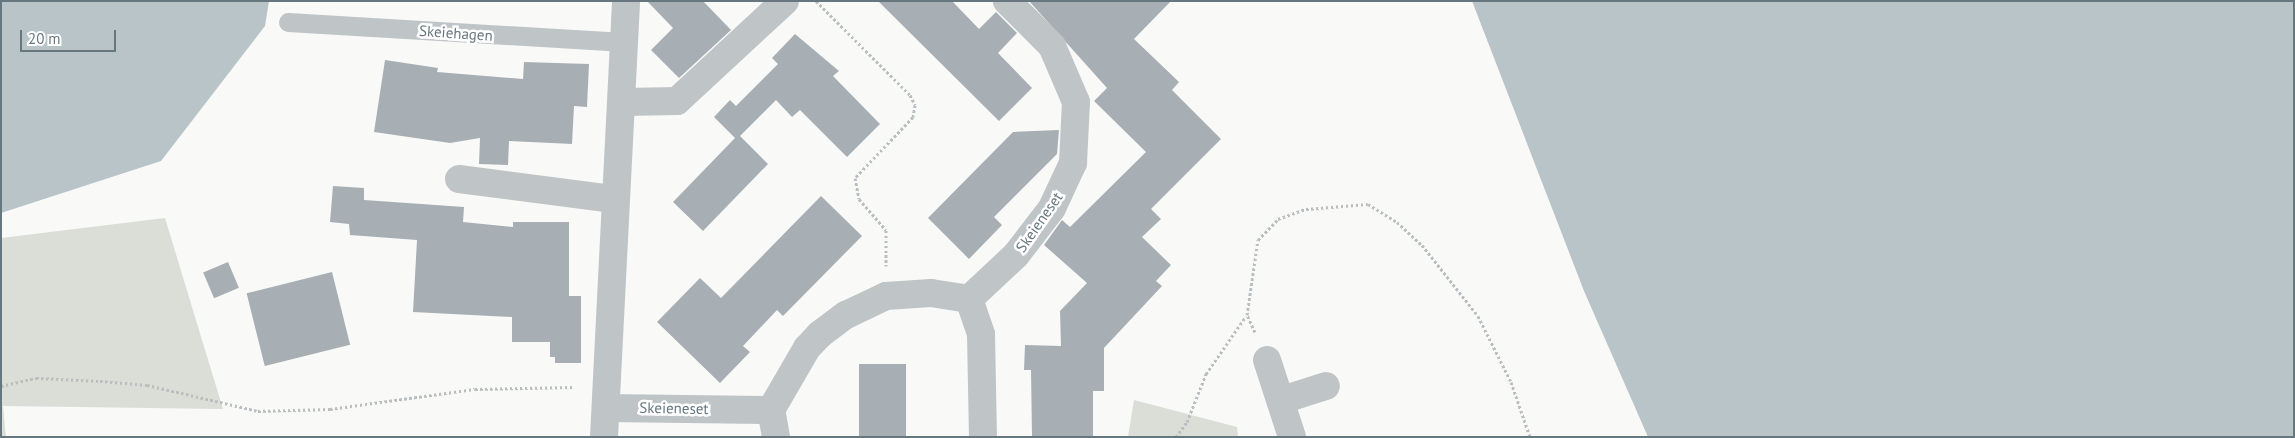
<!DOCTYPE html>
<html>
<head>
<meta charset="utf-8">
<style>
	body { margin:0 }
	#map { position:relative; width:2295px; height:438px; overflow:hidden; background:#f9f9f8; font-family:"PT Sans",sans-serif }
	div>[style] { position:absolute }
	.green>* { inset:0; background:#daded7 }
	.water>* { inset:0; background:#b8c4c7 }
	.building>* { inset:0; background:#a7afb4; transform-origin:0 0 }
	.path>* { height:3px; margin-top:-1.5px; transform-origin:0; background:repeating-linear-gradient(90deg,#babec0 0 2.5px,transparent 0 5px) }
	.service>* { height:19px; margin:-9.5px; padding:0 9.5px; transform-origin:9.5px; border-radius:9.5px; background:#bfc4c7 }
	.minor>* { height:28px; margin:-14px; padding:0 14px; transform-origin:14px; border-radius:14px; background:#bfc4c7 }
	span { translate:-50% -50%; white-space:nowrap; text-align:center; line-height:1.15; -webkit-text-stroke:5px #fff; paint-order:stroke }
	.street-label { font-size:15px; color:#67777f }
	.frame { position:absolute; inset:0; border:2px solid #67777f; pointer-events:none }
	.scale { position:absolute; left:20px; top:30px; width:96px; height:22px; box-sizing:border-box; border:2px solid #67777f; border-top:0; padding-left:6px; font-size:15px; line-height:18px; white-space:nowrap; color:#67777f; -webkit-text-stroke:4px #fff; paint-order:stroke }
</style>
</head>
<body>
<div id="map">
	<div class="green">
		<div style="clip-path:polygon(165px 218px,223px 409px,3px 406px,6px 437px,1px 437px,1px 238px)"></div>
		<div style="clip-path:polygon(1134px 400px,1237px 427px,1238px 437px,1128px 437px)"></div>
	</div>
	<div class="water">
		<div style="clip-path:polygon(1px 1px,269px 1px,265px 26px,161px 161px,1px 213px)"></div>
		<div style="clip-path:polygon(1472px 1px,2294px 1px,2294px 437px,1648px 437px,1584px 291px)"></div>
	</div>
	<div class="building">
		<div style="clip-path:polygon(647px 1px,703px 1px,731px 30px,679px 78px,651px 50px,673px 28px)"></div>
		<div style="clip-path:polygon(878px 1px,952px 1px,979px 29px,996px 12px,1017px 33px,998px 53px,1032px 88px,999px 121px)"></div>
		<div style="clip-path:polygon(1029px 1px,1171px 1px,1134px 39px,1179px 82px,1172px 90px,1221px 139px,1151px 209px,1161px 219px,1142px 237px,1171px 265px,1156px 281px,1162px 286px,1104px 348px,1104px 391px,1093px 391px,1093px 437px,1032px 437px,1031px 370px,1024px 370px,1025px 345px,1061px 346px,1060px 311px,1087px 283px,1044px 245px,1062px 220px,1070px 227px,1146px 152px,1094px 101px,1107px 88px)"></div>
		<div style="clip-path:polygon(795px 34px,839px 71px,833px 76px,880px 124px,847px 157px,800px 110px,792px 117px,776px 100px,740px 136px,768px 164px,703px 231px,673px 202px,735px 138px,714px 117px,730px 100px,736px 106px,778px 64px,772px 58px)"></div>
		<div style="clip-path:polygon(385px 60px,438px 68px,437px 72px,523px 79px,524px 62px,589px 64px,587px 107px,574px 106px,572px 144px,509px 141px,508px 165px,479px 164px,480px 138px,450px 143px,374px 132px)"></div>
		<div style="clip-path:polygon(1059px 130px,1057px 154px,994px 217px,1002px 225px,969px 259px,928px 218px,1013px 132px)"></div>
		<div style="clip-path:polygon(333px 186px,364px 188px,364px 200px,464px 207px,463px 222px,513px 227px,513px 222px,569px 222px,569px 296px,581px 296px,581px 363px,555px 363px,555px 357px,550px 357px,550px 342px,512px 342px,512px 317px,413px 312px,417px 240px,350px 235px,349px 224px,330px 222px)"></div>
		<div style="clip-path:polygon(821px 196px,862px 236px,783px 316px,777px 310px,743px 346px,750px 352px,720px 383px,657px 322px,700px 278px,721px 298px)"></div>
		<div style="left:228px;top:262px;width:28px;height:27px;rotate:67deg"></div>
		<div style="left:332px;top:272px;width:75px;height:88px;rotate:76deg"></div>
		<div style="left:859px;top:364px;width:47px;height:73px"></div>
	</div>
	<div class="path">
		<div style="left:816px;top:1px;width:133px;rotate:45deg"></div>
		<div style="left:910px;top:95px;width:11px;rotate:63deg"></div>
		<div style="left:915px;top:105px;width:12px;rotate:99deg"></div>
		<div style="left:913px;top:117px;width:84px;rotate:133.6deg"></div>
		<div style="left:855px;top:178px;width:21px;rotate:79deg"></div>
		<div style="left:859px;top:199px;width:41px;rotate:48.9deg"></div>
		<div style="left:886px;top:230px;width:36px;rotate:90deg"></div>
		<div style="left:1255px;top:332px;width:19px;rotate:-115deg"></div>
		<div style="left:1247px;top:315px;width:76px;rotate:-81.7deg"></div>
		<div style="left:1258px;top:240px;width:29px;rotate:-46deg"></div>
		<div style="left:1278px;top:219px;width:30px;rotate:-20deg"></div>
		<div style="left:1306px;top:209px;width:62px;rotate:-4.6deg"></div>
		<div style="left:1368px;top:204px;width:34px;rotate:32deg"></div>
		<div style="left:1397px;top:222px;width:34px;rotate:43deg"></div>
		<div style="left:1422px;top:245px;width:90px;rotate:51.7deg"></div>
		<div style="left:1478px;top:316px;width:74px;rotate:63.4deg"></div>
		<div style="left:1511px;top:382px;width:58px;rotate:70.9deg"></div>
		<div style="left:1px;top:386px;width:36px;rotate:-13deg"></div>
		<div style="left:36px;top:378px;width:64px;rotate:2.7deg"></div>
		<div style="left:100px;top:381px;width:47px;rotate:4.9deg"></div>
		<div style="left:147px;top:385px;width:114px;rotate:13.2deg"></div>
		<div style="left:258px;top:411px;width:72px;rotate:-1.6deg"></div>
		<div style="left:330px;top:409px;width:146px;rotate:-7.9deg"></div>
		<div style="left:475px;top:389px;width:100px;rotate:-1.1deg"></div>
		<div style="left:1176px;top:437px;width:19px;rotate:-54deg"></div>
		<div style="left:1187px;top:422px;width:52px;rotate:-68.4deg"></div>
		<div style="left:1206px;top:374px;width:70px;rotate:-55.4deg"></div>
	</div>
	<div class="service">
		<div style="left:288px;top:22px;width:337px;rotate:3.4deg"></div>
	</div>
	<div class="minor">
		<div style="left:624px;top:102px;width:53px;rotate:-1.1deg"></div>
		<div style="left:677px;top:101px;width:147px;rotate:-42.8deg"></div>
		<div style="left:459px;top:179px;width:156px;rotate:7.4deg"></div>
		<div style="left:969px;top:299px;width:37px;rotate:71deg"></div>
		<div style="left:981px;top:334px;width:103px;rotate:88.9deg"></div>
		<div style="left:1267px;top:360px;width:81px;rotate:72deg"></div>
		<div style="left:1282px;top:400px;width:46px;rotate:-17.7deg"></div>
		<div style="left:607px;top:408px;width:164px;rotate:0.7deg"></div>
		<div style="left:604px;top:437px;width:437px;rotate:-87.1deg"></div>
		<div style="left:776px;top:437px;width:27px;rotate:-100deg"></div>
		<div style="left:771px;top:410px;width:72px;rotate:-59.9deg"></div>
		<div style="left:807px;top:348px;width:18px;rotate:-47deg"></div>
		<div style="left:819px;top:335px;width:34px;rotate:-37deg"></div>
		<div style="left:846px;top:315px;width:44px;rotate:-25.4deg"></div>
		<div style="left:886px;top:296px;width:45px;rotate:-3.8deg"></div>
		<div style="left:931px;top:293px;width:38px;rotate:9deg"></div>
		<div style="left:969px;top:299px;width:64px;rotate:-43.1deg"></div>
		<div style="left:1016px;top:255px;width:59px;rotate:-52.5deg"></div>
		<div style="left:1052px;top:208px;width:50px;rotate:-65deg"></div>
		<div style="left:1073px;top:163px;width:61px;rotate:-87.2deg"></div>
		<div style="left:1076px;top:102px;width:61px;rotate:-113.2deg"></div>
		<div style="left:1052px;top:46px;width:64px;rotate:-135deg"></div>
	</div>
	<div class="street-label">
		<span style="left:456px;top:33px;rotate:4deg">Skeiehagen</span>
		<span style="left:1039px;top:222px;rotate:-55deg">Skeieneset</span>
		<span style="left:674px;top:408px;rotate:1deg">Skeieneset</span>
	</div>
	<div class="frame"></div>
	<div class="scale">20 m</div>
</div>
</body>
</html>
